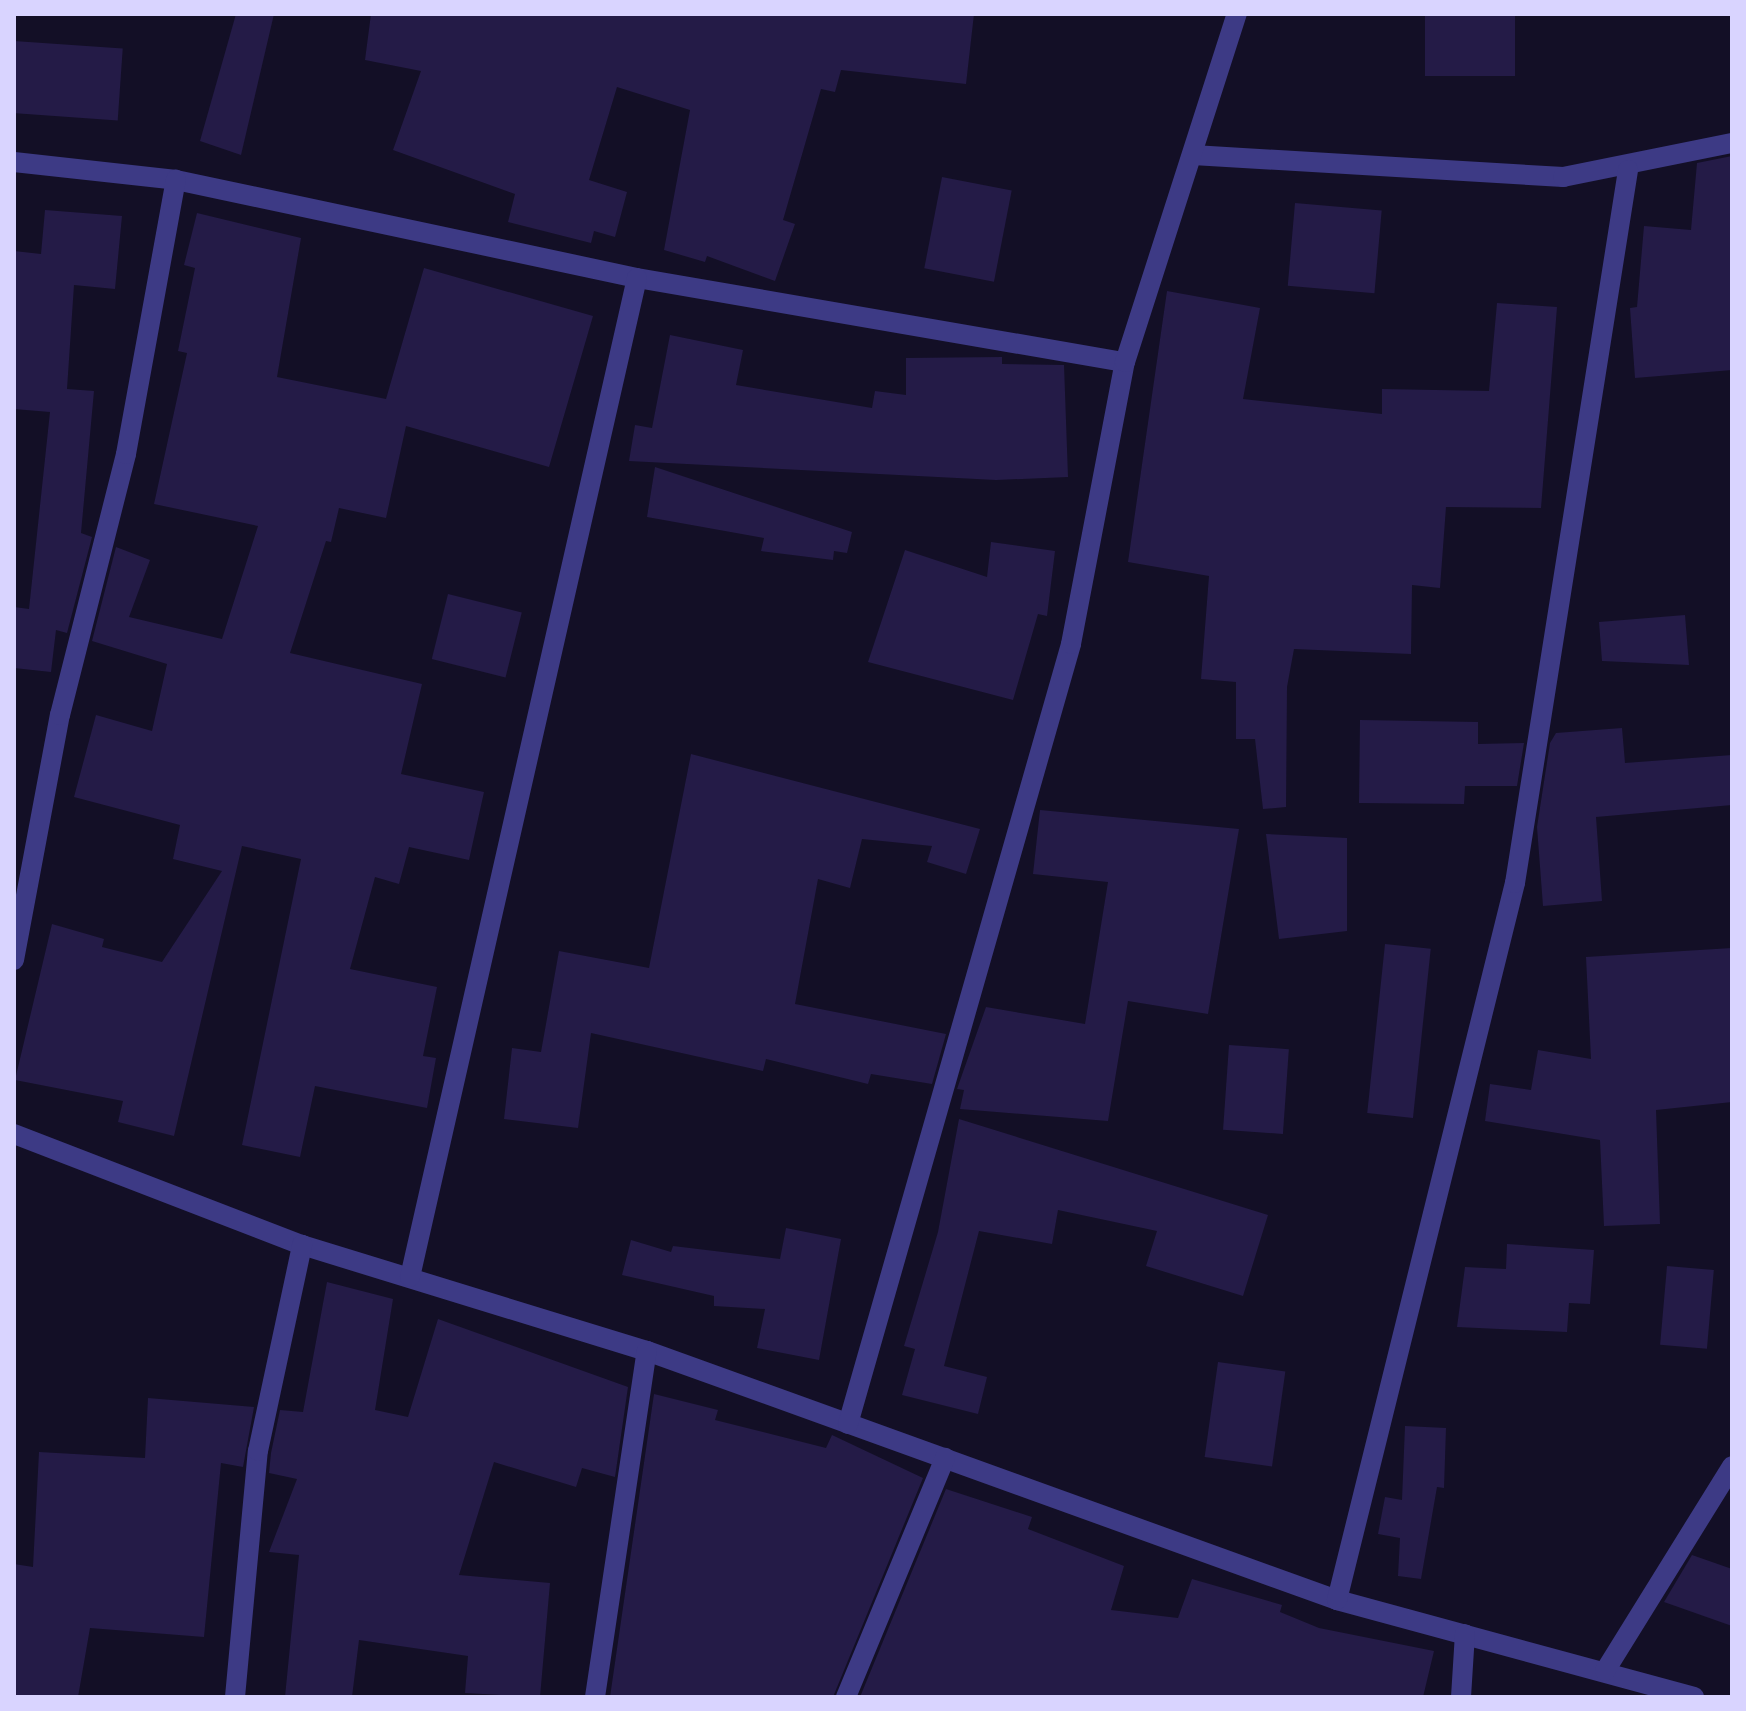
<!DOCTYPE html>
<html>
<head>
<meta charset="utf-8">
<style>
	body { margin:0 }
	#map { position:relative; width:1746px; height:1711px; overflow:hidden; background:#130f26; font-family:Quicksand,sans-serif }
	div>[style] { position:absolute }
	.building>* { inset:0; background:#241b47; transform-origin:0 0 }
	.minor>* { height:20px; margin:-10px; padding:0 10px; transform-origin:10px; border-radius:10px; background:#3d3a85 }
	span { translate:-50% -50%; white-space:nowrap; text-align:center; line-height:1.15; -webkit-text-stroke:8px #130f26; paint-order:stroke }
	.frame { position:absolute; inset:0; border:16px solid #d9d4ff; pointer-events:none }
</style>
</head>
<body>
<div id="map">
	<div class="building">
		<div style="clip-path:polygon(236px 14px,274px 14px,241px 155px,200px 141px)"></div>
		<div style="clip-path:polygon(371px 14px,974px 14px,966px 84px,841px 70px,835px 92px,821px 89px,783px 220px,795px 224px,775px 281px,707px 256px,705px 262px,664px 250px,690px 110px,617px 87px,589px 180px,627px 192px,615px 237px,594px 231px,591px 243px,508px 222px,515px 194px,393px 150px,421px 71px,365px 60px)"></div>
		<div style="left:1425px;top:14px;width:90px;height:62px"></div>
		<div style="left:14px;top:41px;width:109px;height:72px;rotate:4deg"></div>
		<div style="clip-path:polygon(1732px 156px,1732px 370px,1635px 378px,1630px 308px,1637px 307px,1644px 226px,1691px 230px,1697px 163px)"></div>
		<div style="left:942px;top:177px;width:71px;height:93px;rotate:11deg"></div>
		<div style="left:1295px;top:203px;width:87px;height:83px;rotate:5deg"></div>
		<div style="clip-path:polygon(45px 210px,122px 216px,115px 289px,74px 285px,67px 389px,94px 391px,81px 533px,92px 537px,67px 633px,56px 630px,51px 672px,14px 668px,14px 607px,29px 609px,50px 412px,14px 409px,14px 251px,41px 254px)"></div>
		<div style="clip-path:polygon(197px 213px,301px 238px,277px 377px,386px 399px,424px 268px,593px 316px,549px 467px,406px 426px,386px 518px,339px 508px,331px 542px,326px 541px,290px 653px,422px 684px,401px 774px,484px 792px,469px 860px,409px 847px,399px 884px,375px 877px,350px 969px,437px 987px,423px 1056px,436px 1058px,427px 1108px,315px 1086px,300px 1157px,242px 1145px,301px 859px,242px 846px,174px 1136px,118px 1122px,123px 1101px,15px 1080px,52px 924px,104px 939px,102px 947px,162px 962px,222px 871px,173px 859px,180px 825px,74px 797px,96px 715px,152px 731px,167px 664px,92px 641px,116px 547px,150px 560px,129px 617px,222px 639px,258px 526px,154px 504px,187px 353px,178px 351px,195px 268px,184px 265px)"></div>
		<div style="clip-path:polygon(1167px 291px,1260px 308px,1243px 399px,1382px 414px,1382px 389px,1489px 391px,1497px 303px,1557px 307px,1541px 508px,1446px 507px,1440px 588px,1412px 585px,1411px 654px,1294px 649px,1287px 687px,1286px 807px,1263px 809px,1255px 739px,1236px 739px,1236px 682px,1201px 679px,1209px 576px,1128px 562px)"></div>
		<div style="clip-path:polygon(670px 335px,743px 350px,736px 385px,872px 408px,875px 391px,906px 395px,906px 358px,1002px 357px,1002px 364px,1064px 365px,1068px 477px,996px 480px,629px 461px,635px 425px,652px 428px)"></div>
		<div style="clip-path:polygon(655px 467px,852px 532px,847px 553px,834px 551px,833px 560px,761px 551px,764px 538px,647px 517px)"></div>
		<div style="clip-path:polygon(991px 542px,1055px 551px,1047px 616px,1038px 614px,1013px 700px,868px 662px,905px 550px,987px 577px)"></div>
		<div style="left:448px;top:594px;width:76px;height:67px;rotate:14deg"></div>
		<div style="clip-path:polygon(1685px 615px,1689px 665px,1602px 661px,1599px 622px)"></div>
		<div style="clip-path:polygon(1360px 720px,1478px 722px,1478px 744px,1524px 743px,1517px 786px,1465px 786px,1464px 804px,1359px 803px)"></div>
		<div style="clip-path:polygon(1622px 728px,1625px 763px,1732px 755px,1732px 805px,1596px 817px,1602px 901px,1543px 906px,1537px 827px,1550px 743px,1556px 733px)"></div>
		<div style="clip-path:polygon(691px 754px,980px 829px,966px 874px,927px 862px,932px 846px,862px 839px,850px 888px,818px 879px,795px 1004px,946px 1034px,932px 1084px,871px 1074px,868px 1084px,766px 1059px,763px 1071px,591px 1033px,578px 1128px,504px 1119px,512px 1048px,541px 1052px,559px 951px,649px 968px)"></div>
		<div style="clip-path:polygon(1040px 810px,1239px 829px,1208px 1014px,1128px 1001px,1108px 1121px,960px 1109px,964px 1090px,957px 1089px,986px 1007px,1085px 1024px,1108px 882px,1033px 874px)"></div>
		<div style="clip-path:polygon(1266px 834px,1347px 838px,1347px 931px,1279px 939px)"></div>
		<div style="left:1385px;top:944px;width:46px;height:170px;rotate:6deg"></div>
		<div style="clip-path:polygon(1732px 948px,1732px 1102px,1656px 1110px,1660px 1224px,1604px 1226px,1600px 1140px,1485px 1121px,1490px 1084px,1531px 1090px,1538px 1050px,1591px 1059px,1586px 957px)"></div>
		<div style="left:1229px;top:1045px;width:60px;height:85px;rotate:4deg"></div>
		<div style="clip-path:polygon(959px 1119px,1268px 1215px,1243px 1296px,1146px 1266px,1157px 1231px,1058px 1210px,1052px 1244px,979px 1231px,944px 1366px,987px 1377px,978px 1414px,902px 1395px,915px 1349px,904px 1346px,938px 1232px)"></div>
		<div style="clip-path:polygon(786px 1228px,841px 1239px,819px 1360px,757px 1348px,765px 1309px,714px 1306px,714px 1296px,622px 1275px,631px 1240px,671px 1252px,673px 1246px,780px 1259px)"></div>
		<div style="clip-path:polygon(1507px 1244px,1594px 1250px,1590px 1304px,1569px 1303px,1567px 1332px,1457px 1327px,1465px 1267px,1506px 1269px)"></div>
		<div style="left:1667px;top:1266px;width:47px;height:79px;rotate:5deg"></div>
		<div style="clip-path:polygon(327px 1282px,393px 1299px,375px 1410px,408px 1417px,438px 1319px,628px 1387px,615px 1477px,582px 1468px,576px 1487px,494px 1462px,459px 1575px,550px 1583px,540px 1697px,465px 1693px,468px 1656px,359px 1640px,352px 1697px,285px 1697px,299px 1555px,269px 1552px,297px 1479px,269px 1473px,271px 1453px,280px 1410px,303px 1412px)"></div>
		<div style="left:1218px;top:1362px;width:68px;height:96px;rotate:8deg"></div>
		<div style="clip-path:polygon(654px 1394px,718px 1410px,715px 1420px,826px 1448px,832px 1435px,923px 1478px,833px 1697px,610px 1697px)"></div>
		<div style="clip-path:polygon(148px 1398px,254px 1407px,243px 1467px,221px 1463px,204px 1637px,90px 1628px,78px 1697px,14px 1697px,14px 1564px,33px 1567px,39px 1452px,145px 1458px)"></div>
		<div style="clip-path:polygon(1405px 1426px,1446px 1428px,1444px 1488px,1437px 1487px,1421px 1579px,1398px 1576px,1400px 1538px,1378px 1534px,1385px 1497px,1402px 1500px)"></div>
		<div style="clip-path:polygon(946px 1489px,1032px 1517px,1028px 1529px,1124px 1566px,1111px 1610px,1178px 1618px,1192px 1579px,1282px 1605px,1280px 1612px,1319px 1628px,1434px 1651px,1423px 1697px,860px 1697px)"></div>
		<div style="clip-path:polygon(1692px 1555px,1732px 1569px,1732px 1626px,1664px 1602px)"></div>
	</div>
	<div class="minor">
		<div style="left:1193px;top:155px;width:371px;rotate:3.4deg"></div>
		<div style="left:1563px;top:177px;width:172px;rotate:-11.4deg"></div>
		<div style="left:14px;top:162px;width:163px;rotate:6.3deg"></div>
		<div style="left:176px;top:180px;width:471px;rotate:12deg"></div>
		<div style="left:637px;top:278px;width:495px;rotate:9.8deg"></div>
		<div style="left:14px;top:960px;width:249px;rotate:-79.4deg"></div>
		<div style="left:60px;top:715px;width:269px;rotate:-75.8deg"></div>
		<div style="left:126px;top:454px;width:279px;rotate:-79.7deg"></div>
		<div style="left:14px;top:1134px;width:309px;rotate:21.1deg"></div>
		<div style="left:302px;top:1245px;width:361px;rotate:17.1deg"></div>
		<div style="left:647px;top:1351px;width:734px;rotate:19.84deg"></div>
		<div style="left:1337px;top:1600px;width:370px;rotate:15.2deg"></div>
		<div style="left:410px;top:1277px;width:1024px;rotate:-77.2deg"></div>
		<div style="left:848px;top:1424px;width:811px;rotate:-74.04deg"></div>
		<div style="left:1071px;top:644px;width:287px;rotate:-79.2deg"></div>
		<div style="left:1125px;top:362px;width:366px;rotate:-72.2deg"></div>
		<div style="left:1337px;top:1600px;width:739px;rotate:-76.06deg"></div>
		<div style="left:1515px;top:883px;width:722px;rotate:-80.99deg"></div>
		<div style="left:1605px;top:1671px;width:241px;rotate:-58.2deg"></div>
		<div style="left:235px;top:1697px;width:247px;rotate:-84.7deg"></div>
		<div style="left:258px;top:1451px;width:211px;rotate:-77.9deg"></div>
		<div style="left:595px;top:1697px;width:350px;rotate:-81.5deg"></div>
		<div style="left:846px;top:1697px;width:259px;rotate:-67.5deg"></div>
		<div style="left:1461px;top:1697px;width:63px;rotate:-86.4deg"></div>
	</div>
	<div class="frame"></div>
</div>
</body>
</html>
